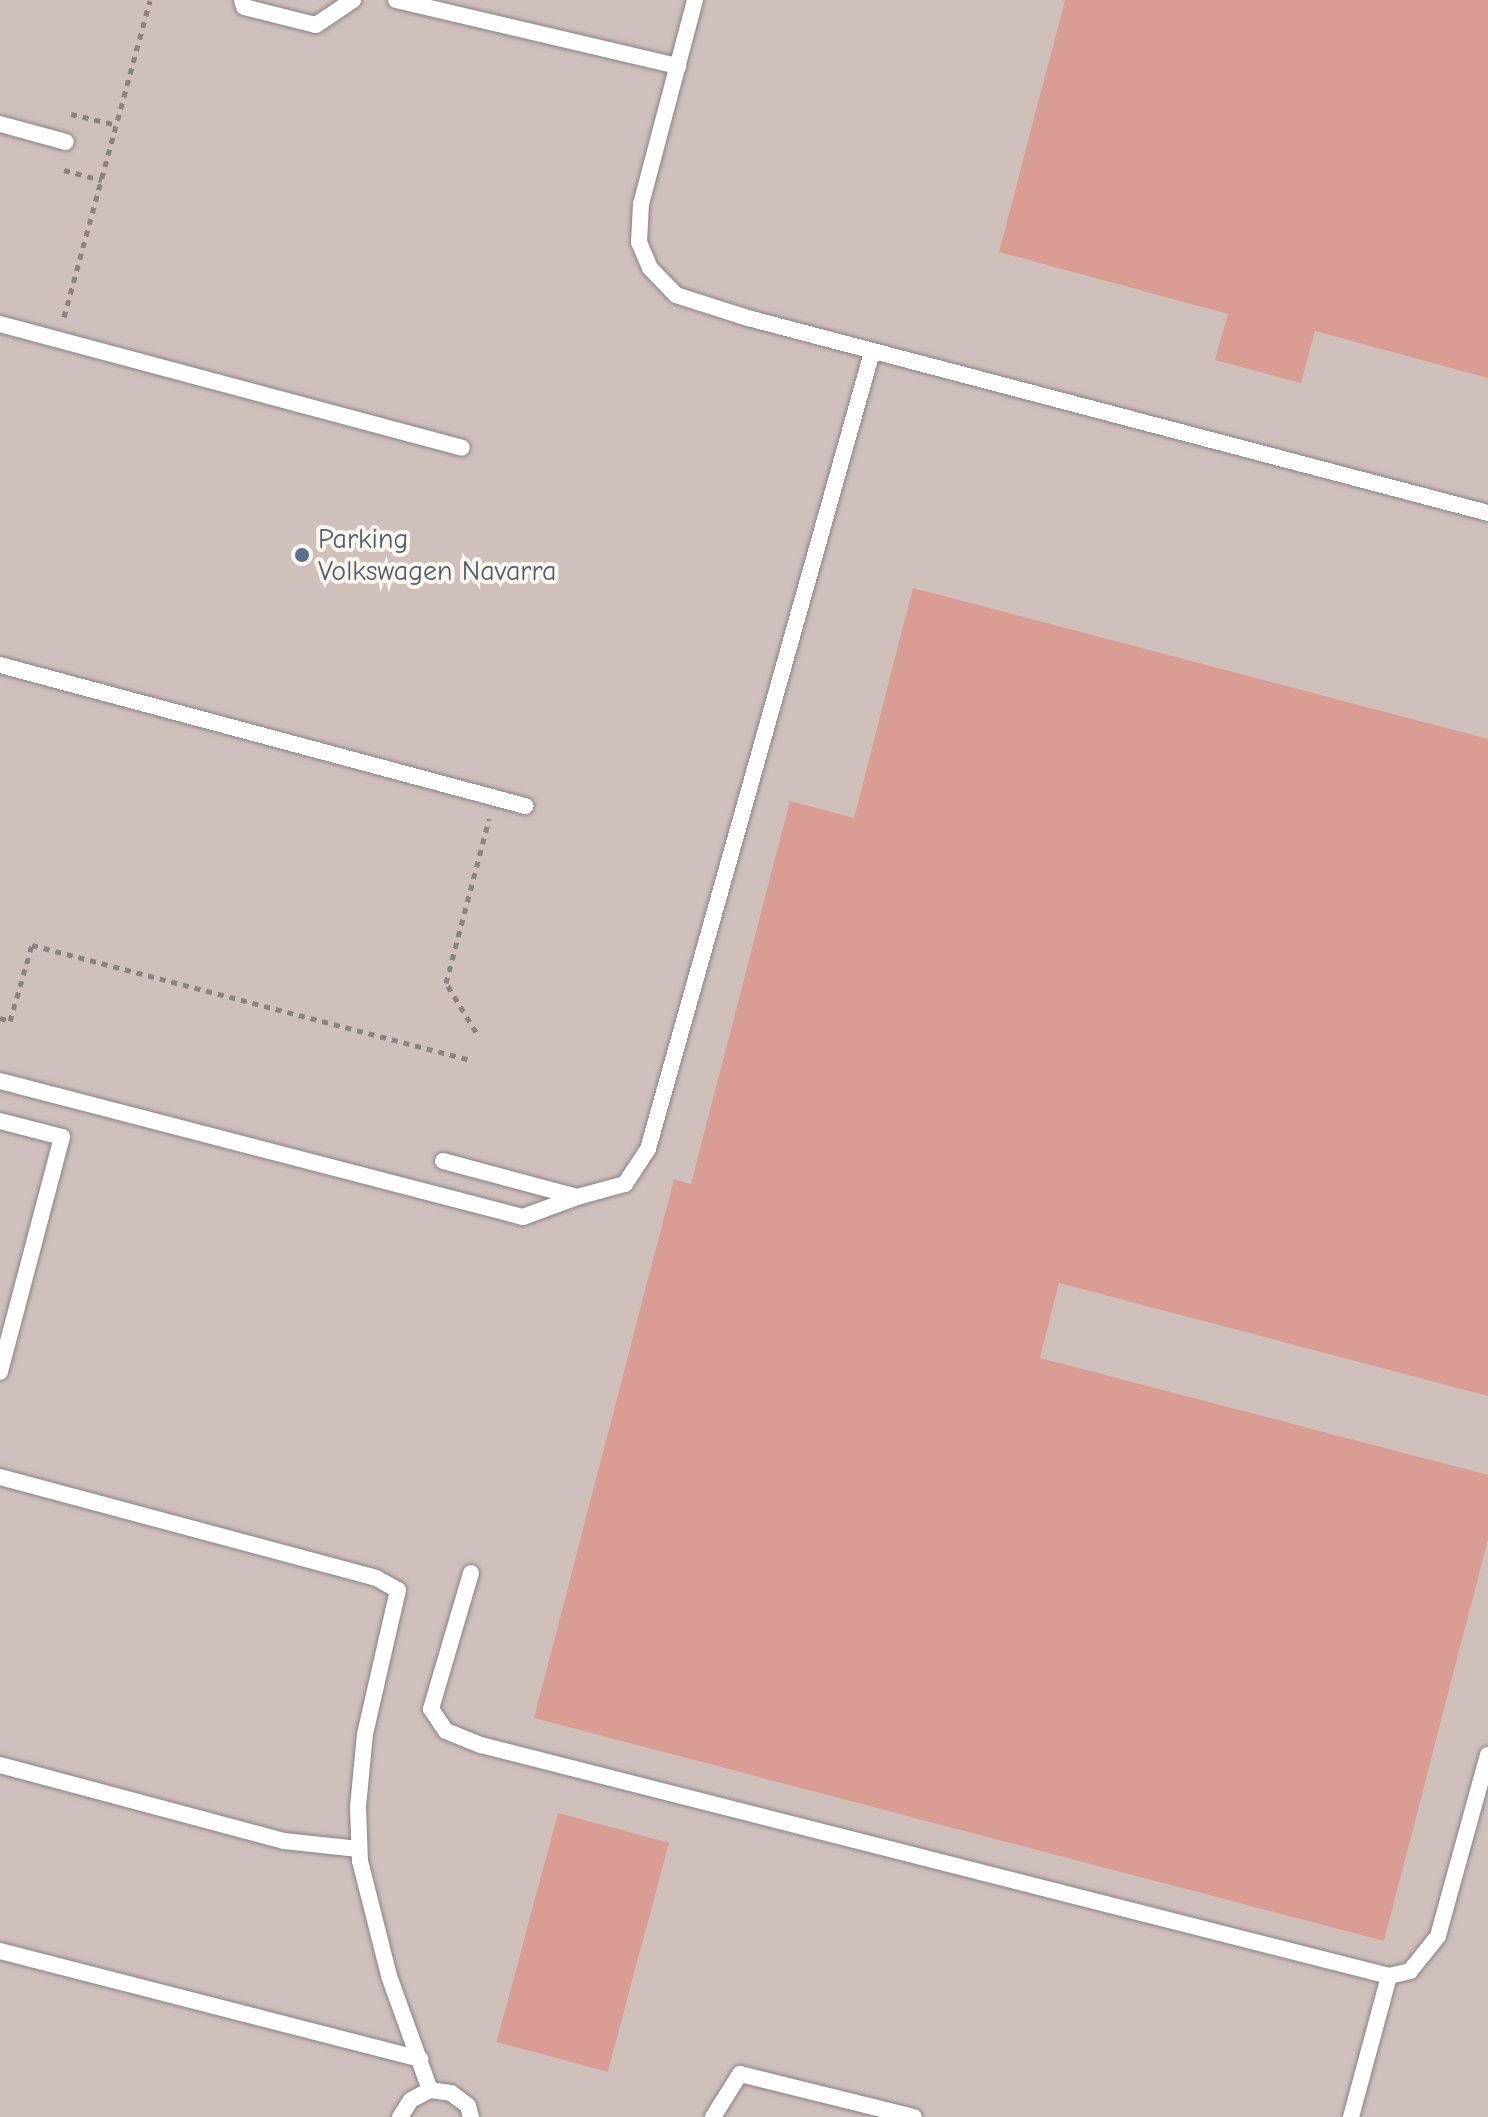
<!DOCTYPE html>
<html>
<head>
<meta charset="utf-8">
<style>
	body { margin:0 }
	#map { position:relative; width:1488px; height:2117px; overflow:hidden; background:#f4e3ca; font-family:"Comic Neue",sans-serif }
	div>[style] { position:absolute }
	.industrial>* { inset:0; background:#cfc0bb; transform-origin:0 0 }
	.building>* { inset:0; background:#da9d94; transform-origin:0 0 }
	.path>* { height:5px; margin-top:-2.5px; transform-origin:0; background:repeating-linear-gradient(90deg,#8b8282 0 6px,transparent 0 12px) }
	.roads { filter:drop-shadow(0 0 2px #8b8282) drop-shadow(0 0 2px #8b8282) }
	.service>* { height:16px; margin:-8px; padding:0 8px; transform-origin:8px; border-radius:8px; background:#fff }
	.dots>* { width:22px; height:22px; translate:-50% -50%; box-sizing:border-box; border:4px solid #fbf7ec; border-radius:50% }
	span { translate:-50% -50%; white-space:nowrap; text-align:center; line-height:1.15; -webkit-text-stroke:8px #fbf7ec; paint-order:stroke }
	.service-label { font-size:28px; color:#4e5e75 }
	.left { translate:0 -50%; text-align:left }
</style>
</head>
<body>
<div id="map">
	<div class="industrial">
		<div style="left:0;top:0;width:1488px;height:2117px"></div>
	</div>
	<div class="building">
		<div style="clip-path:polygon(1065px 0,1488px 0,1488px 378px,1315px 331px,1301px 383px,1215px 360px,1228px 314px,999px 252px)"></div>
		<div style="clip-path:polygon(913px 588px,1488px 739px,1488px 1396px,1059px 1283px,1040px 1358px,1488px 1475px,1488px 1539px,1384px 1941px,534px 1718px,674px 1179px,691px 1184px,790px 801px,854px 818px)"></div>
		<div style="left:558px;top:1813px;width:115px;height:237px;rotate:15deg"></div>
	</div>
	<div class="path">
		<div style="left:71px;top:114px;width:47px;rotate:13.4deg"></div>
		<div style="left:64px;top:170px;width:39px;rotate:15deg"></div>
		<div style="left:64px;top:317px;width:328px;rotate:-74.8deg"></div>
		<div style="left:0;top:1018px;width:10px;rotate:17deg"></div>
		<div style="left:10px;top:1021px;width:79px;rotate:-73.9deg"></div>
		<div style="left:32px;top:945px;width:453px;rotate:14.7deg"></div>
		<div style="left:476px;top:1032px;width:57px;rotate:-121.5deg"></div>
		<div style="left:446px;top:983px;width:170px;rotate:-75.3deg"></div>
	</div>
	<div class="roads">
		<div class="service">
			<div style="left:242px;top:0;width:7px;rotate:74deg"></div>
			<div style="left:244px;top:7px;width:74px;rotate:14deg"></div>
			<div style="left:316px;top:25px;width:45px;rotate:-34deg"></div>
			<div style="left:396px;top:0;width:290px;rotate:13.2deg"></div>
			<div style="left:695px;top:0;width:211px;rotate:104.8deg"></div>
			<div style="left:641px;top:204px;width:38px;rotate:93deg"></div>
			<div style="left:639px;top:242px;width:28px;rotate:67deg"></div>
			<div style="left:650px;top:268px;width:37px;rotate:46deg"></div>
			<div style="left:676px;top:295px;width:76px;rotate:17.7deg"></div>
			<div style="left:748px;top:318px;width:765px;rotate:14.76deg"></div>
			<div style="left:0;top:124px;width:68px;rotate:15.3deg"></div>
			<div style="left:0;top:324px;width:478px;rotate:15deg"></div>
			<div style="left:0;top:665px;width:544px;rotate:15.03deg"></div>
			<div style="left:0;top:1081px;width:540px;rotate:14.58deg"></div>
			<div style="left:523px;top:1217px;width:58px;rotate:-20.3deg"></div>
			<div style="left:0;top:1121px;width:64px;rotate:14.5deg"></div>
			<div style="left:62px;top:1137px;width:243px;rotate:104.8deg"></div>
			<div style="left:443px;top:1161px;width:139px;rotate:15deg"></div>
			<div style="left:577px;top:1197px;width:50px;rotate:-15.2deg"></div>
			<div style="left:625px;top:1184px;width:42px;rotate:-56.7deg"></div>
			<div style="left:648px;top:1149px;width:828px;rotate:-74.3deg"></div>
			<div style="left:0;top:1477px;width:389px;rotate:15deg"></div>
			<div style="left:376px;top:1578px;width:25px;rotate:29deg"></div>
			<div style="left:398px;top:1590px;width:148px;rotate:102.9deg"></div>
			<div style="left:365px;top:1734px;width:73px;rotate:95.5deg"></div>
			<div style="left:358px;top:1807px;width:54px;rotate:87.9deg"></div>
			<div style="left:360px;top:1861px;width:119px;rotate:75.8deg"></div>
			<div style="left:389px;top:1976px;width:121px;rotate:70.2deg"></div>
			<div style="left:471px;top:1573px;width:142px;rotate:106.4deg"></div>
			<div style="left:431px;top:1709px;width:27px;rotate:56deg"></div>
			<div style="left:446px;top:1731px;width:38px;rotate:22deg"></div>
			<div style="left:481px;top:1745px;width:937px;rotate:14.27deg"></div>
			<div style="left:1389px;top:1976px;width:22px;rotate:-13deg"></div>
			<div style="left:1410px;top:1971px;width:45px;rotate:-51.3deg"></div>
			<div style="left:1438px;top:1936px;width:188px;rotate:-74.6deg"></div>
			<div style="left:0;top:1765px;width:294px;rotate:15deg"></div>
			<div style="left:284px;top:1841px;width:75px;rotate:6.1deg"></div>
			<div style="left:0;top:1951px;width:434px;rotate:14.4deg"></div>
			<div style="left:400px;top:2117px;width:20px;rotate:-57deg"></div>
			<div style="left:411px;top:2100px;width:21px;rotate:-28deg"></div>
			<div style="left:430px;top:2090px;width:21px;rotate:8deg"></div>
			<div style="left:451px;top:2093px;width:21px;rotate:37deg"></div>
			<div style="left:468px;top:2106px;width:11px;rotate:75deg"></div>
			<div style="left:713px;top:2117px;width:51px;rotate:-57.9deg"></div>
			<div style="left:740px;top:2074px;width:179px;rotate:13.9deg"></div>
			<div style="left:1351px;top:2117px;width:146px;rotate:-74.9deg"></div>
		</div>
	</div>
	<div class="dots">
		<div style="left:302px;top:555px;background:#5c6f8a"></div>
	</div>
	<div class="service-label">
		<span class="left" style="left:318px;top:555px">Parking<br>Volkswagen Navarra</span>
	</div>
</div>
</body>
</html>
